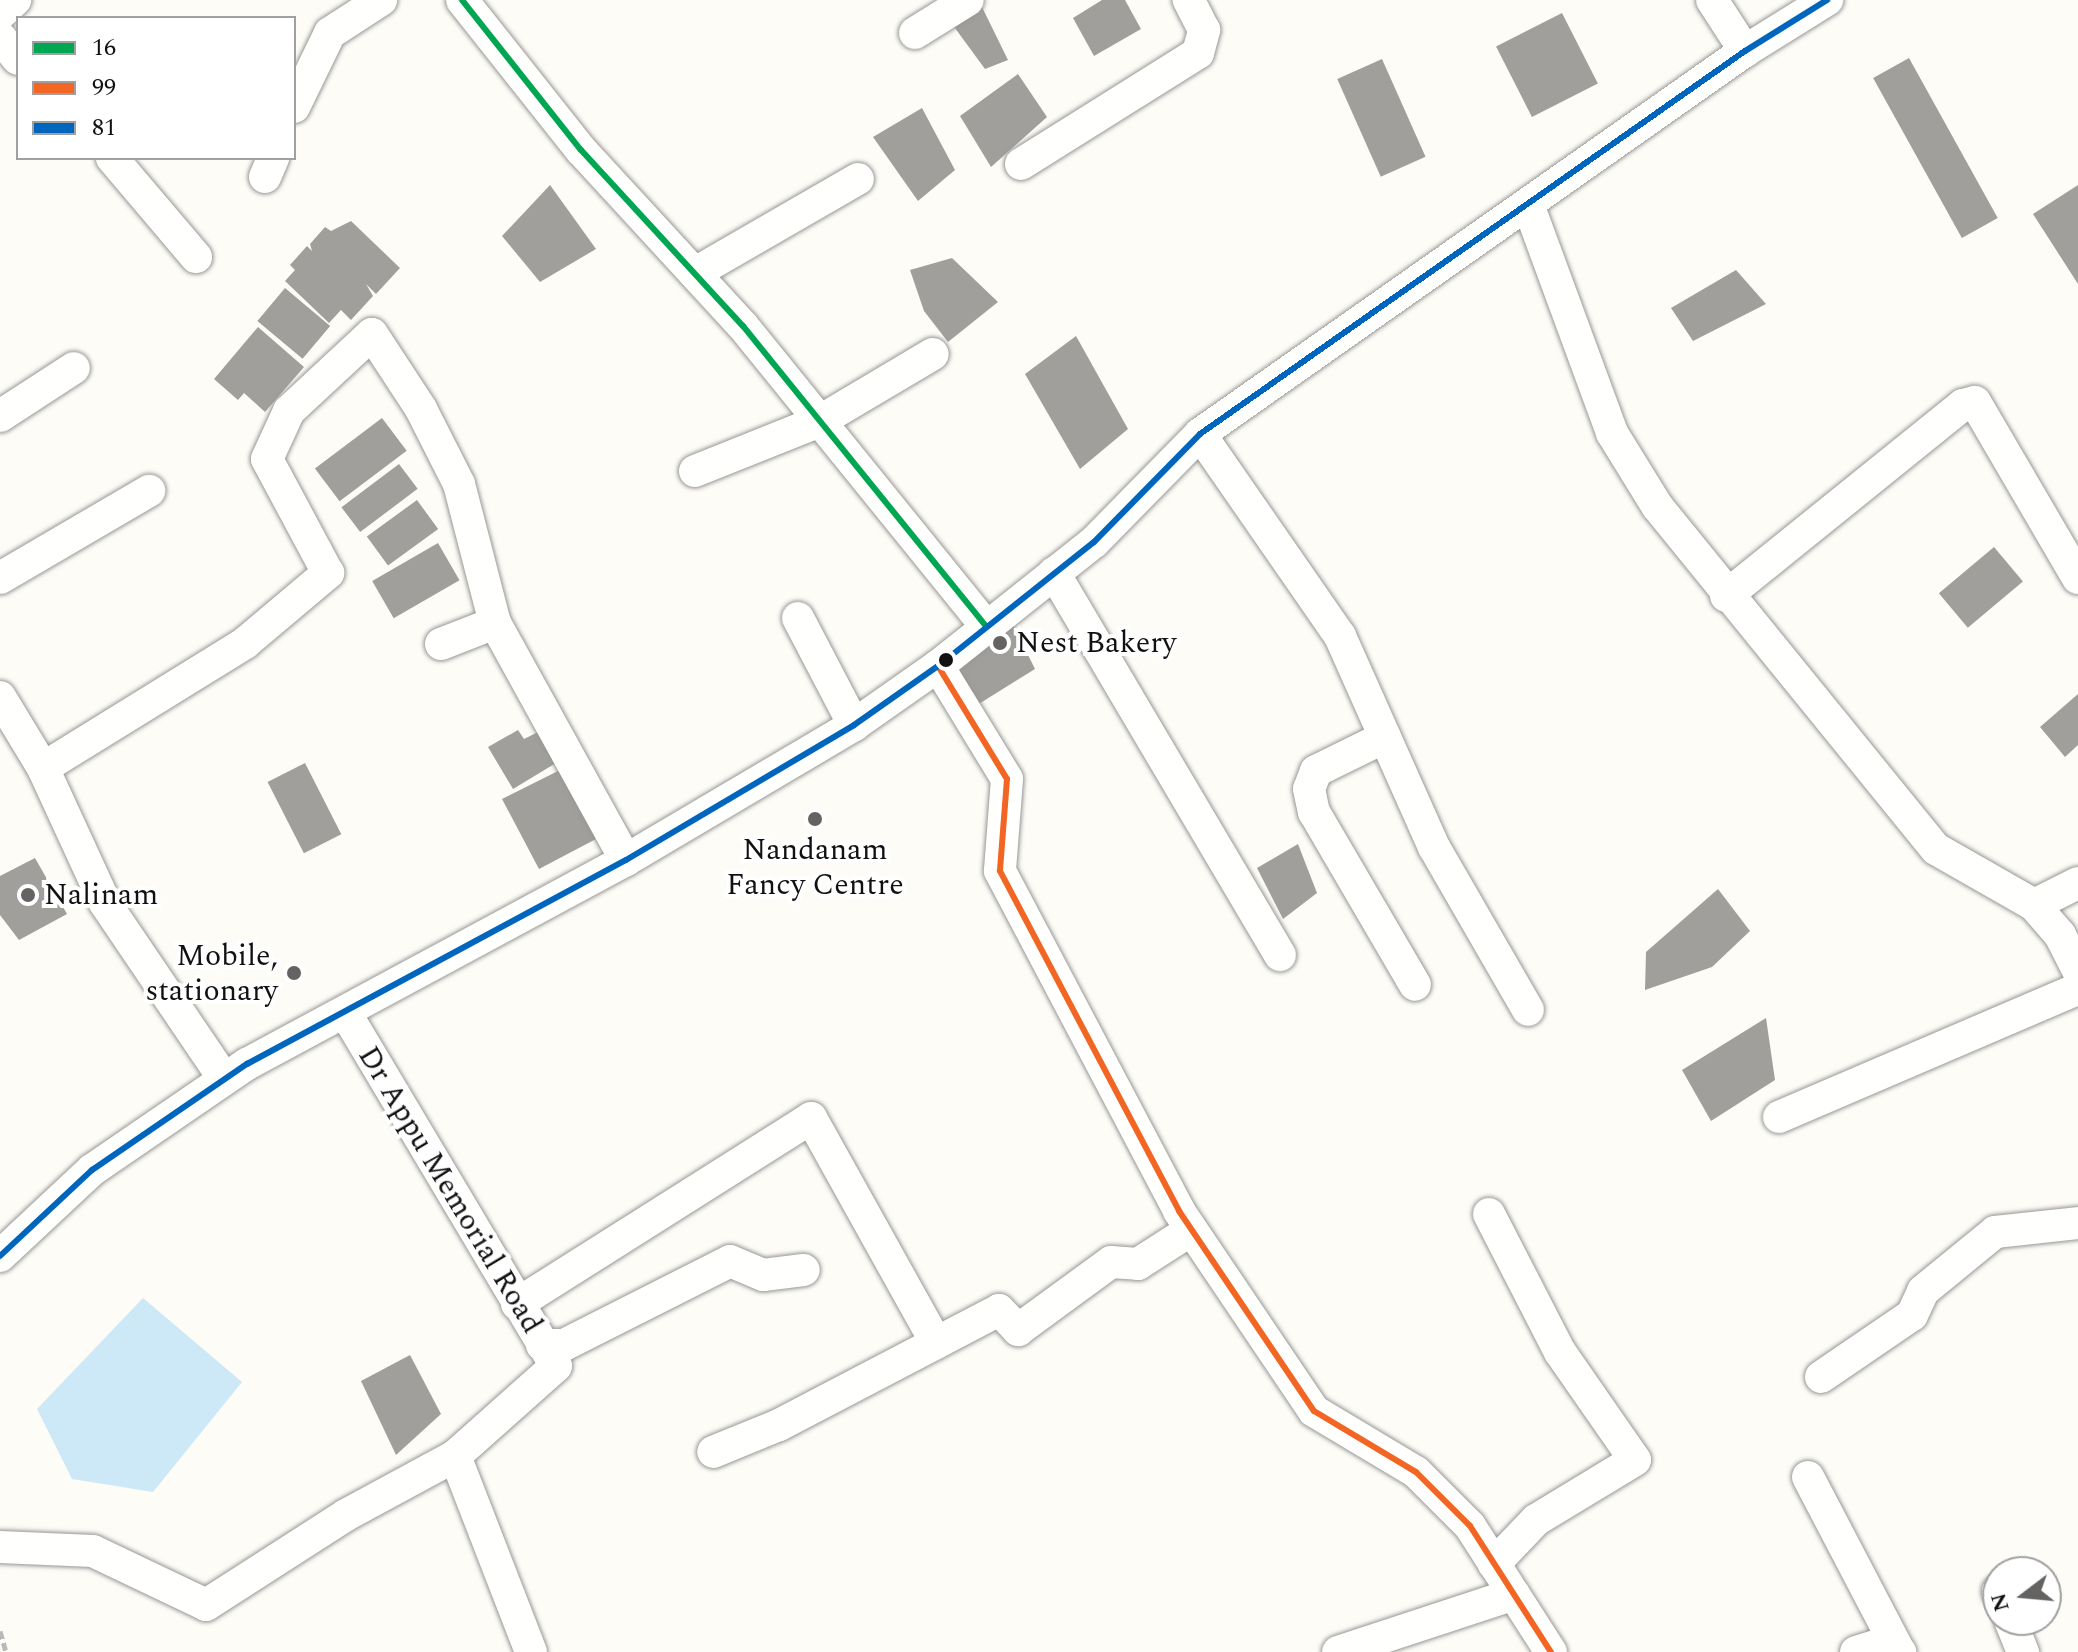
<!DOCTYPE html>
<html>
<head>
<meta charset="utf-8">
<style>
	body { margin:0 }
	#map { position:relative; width:2078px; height:1652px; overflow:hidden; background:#fdfcf7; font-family:Spectral,serif }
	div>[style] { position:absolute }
	.water>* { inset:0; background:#cde8f7 }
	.building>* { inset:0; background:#a19f9c; transform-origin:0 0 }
	.path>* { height:5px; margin-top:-2.5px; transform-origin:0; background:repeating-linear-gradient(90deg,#b9b9b8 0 8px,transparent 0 12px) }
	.roads { filter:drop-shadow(0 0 2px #979795) drop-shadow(0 0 2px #979795) }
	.minor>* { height:32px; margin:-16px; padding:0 16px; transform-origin:16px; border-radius:16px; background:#fffffe }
	.bus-1>* { height:6px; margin:-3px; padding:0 3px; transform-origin:3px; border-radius:3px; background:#00a651 }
	.bus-2>* { height:6px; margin:-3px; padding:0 3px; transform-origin:3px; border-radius:3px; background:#f26522 }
	.bus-3>* { height:6px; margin:-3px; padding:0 3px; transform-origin:3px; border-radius:3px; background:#0065bd }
	.dots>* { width:22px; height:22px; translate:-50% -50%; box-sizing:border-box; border:4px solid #fff; border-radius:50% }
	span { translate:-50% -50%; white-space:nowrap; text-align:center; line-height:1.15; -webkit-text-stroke:8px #fff; paint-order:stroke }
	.poi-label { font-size:30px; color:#111 }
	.left { translate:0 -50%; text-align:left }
	.right { translate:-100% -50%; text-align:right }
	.street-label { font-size:30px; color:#111 }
	.legend { position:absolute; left:16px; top:16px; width:280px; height:144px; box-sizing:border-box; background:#fff; border:2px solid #a0a0a0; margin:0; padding:10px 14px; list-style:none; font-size:24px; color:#111 }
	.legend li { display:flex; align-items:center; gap:16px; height:40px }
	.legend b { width:40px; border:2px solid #a0a0a0 }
	.north { position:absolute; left:1982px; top:1556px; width:80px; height:80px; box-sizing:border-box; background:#fff; border:2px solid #a0a0a0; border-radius:50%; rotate:254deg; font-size:22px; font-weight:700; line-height:32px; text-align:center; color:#111 }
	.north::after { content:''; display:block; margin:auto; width:28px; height:36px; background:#646362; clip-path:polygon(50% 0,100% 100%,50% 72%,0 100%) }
</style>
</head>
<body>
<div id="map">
	<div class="water">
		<div style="clip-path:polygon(143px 1298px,242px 1382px,153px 1492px,72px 1479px,37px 1409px)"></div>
	</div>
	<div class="building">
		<div style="clip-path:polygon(1102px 0,1125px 0,1141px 29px,1094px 56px,1073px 18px)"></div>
		<div style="clip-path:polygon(981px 5px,1008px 60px,985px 69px,952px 24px)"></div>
		<div style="left:1562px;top:13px;width:79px;height:74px;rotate:63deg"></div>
		<div style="left:1909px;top:58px;width:183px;height:41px;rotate:61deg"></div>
		<div style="left:1382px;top:59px;width:107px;height:49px;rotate:66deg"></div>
		<div style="clip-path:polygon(1018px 74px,1047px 117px,991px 167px,960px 116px)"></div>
		<div style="clip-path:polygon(922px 108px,955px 170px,918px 201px,873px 137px)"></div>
		<div style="clip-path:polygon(550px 185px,596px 249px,540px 282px,502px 236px)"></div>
		<div style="clip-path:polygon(2078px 185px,2078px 284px,2033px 214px)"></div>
		<div style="clip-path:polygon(351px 221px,400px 268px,376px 294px,366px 284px,373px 296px,351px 320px,341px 310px,329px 323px,285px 281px,295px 270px,290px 265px,307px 246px,312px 251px,310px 244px,325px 227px,331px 231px)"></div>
		<div style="clip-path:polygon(952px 258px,998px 302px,948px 342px,924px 311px,910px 270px)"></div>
		<div style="clip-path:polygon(1736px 270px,1766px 304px,1693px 341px,1671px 308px)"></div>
		<div style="left:285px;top:288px;width:59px;height:43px;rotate:40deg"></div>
		<div style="clip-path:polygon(258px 327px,304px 367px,265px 412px,244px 393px,238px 400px,214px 379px)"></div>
		<div style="clip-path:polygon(1076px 336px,1128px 429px,1080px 469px,1025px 374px)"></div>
		<div style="left:382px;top:418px;width:41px;height:84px;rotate:53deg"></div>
		<div style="left:399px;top:464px;width:31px;height:72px;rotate:53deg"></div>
		<div style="left:417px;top:500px;width:36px;height:62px;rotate:54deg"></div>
		<div style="left:438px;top:543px;width:43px;height:76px;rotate:60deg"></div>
		<div style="left:1994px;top:547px;width:45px;height:72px;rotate:50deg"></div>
		<div style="clip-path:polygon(1010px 618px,1035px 669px,974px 707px,946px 668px)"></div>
		<div style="clip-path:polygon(2078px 694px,2078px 745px,2065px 757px,2040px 727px)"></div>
		<div style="clip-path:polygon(518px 730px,524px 739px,538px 732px,556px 763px,513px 789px,488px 747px)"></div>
		<div style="left:305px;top:763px;width:80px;height:42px;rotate:63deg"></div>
		<div style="clip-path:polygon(568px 766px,596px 839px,539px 869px,502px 799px)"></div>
		<div style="clip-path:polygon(1298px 844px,1317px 893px,1283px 919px,1257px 868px)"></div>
		<div style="clip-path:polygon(35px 858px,67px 914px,19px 940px,0 915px,0 876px)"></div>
		<div style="clip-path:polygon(1718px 889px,1750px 931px,1712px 967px,1645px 990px,1646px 952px)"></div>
		<div style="clip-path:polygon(1766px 1018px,1775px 1080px,1711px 1121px,1682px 1070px)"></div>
		<div style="clip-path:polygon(410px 1355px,441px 1414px,396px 1455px,361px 1381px)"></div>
	</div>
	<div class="path">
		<div style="left:0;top:1631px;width:22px;rotate:74deg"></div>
	</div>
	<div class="roads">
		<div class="minor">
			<div style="left:462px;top:0;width:191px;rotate:51.6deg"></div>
			<div style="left:581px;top:150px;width:239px;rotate:47.4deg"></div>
			<div style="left:743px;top:326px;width:385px;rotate:51deg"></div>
			<div style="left:1712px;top:0;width:61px;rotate:57.1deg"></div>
			<div style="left:0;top:14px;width:21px;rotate:-43deg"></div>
			<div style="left:915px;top:33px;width:62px;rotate:-31.9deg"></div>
			<div style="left:0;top:37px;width:28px;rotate:51deg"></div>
			<div style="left:294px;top:107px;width:82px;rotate:-64.1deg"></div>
			<div style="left:330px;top:33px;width:61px;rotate:-32.9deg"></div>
			<div style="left:112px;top:158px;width:130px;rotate:49.7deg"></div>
			<div style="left:1021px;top:164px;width:209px;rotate:-32.1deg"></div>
			<div style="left:1198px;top:53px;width:24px;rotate:-75deg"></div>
			<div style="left:1204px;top:30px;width:34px;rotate:-117deg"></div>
			<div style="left:265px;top:177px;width:21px;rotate:-67deg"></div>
			<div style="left:1529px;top:207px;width:241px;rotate:69.8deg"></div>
			<div style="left:1612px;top:433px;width:86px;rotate:58.3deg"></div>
			<div style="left:1657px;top:506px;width:442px;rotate:50.9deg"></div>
			<div style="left:1936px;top:849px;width:113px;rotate:29.7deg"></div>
			<div style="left:2034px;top:905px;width:40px;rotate:49deg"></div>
			<div style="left:2060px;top:935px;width:39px;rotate:63deg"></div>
			<div style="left:695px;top:273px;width:188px;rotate:-30deg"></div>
			<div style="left:0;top:416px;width:88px;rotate:-33deg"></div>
			<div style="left:1200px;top:434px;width:246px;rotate:55.3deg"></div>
			<div style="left:1340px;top:636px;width:231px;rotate:66deg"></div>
			<div style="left:1434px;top:847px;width:188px;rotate:60deg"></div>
			<div style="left:695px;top:471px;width:135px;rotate:-21.8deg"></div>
			<div style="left:820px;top:421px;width:131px;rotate:-30.7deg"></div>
			<div style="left:1054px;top:573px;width:444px;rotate:59.4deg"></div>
			<div style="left:0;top:578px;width:173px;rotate:-30.3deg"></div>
			<div style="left:1726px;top:596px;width:304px;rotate:-38.9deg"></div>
			<div style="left:1963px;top:405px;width:12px;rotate:-14deg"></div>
			<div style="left:1975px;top:402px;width:204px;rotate:59.7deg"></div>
			<div style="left:798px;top:618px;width:121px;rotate:62.4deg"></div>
			<div style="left:441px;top:644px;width:58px;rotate:-21.3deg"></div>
			<div style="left:495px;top:623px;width:271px;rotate:61.1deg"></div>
			<div style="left:938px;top:666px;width:132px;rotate:58.6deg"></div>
			<div style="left:1007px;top:779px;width:92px;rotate:94.4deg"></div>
			<div style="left:1000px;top:871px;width:384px;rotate:62.2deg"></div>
			<div style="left:1179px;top:1211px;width:241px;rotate:56deg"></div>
			<div style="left:1314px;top:1411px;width:119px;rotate:30.9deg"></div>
			<div style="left:1416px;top:1472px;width:76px;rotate:45deg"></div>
			<div style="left:1470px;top:1526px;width:150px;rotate:57.3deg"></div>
			<div style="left:0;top:697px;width:83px;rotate:58.8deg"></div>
			<div style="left:43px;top:768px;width:149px;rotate:65.3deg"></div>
			<div style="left:105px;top:903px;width:212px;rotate:55.9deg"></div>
			<div style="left:1385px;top:737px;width:77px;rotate:153.8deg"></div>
			<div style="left:1316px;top:771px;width:19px;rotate:111deg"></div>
			<div style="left:1309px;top:789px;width:24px;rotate:78deg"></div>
			<div style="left:1314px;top:812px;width:200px;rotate:59.7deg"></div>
			<div style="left:43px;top:768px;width:238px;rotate:-31.7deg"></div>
			<div style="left:245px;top:643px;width:109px;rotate:-40.1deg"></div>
			<div style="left:328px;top:573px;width:129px;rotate:-118.2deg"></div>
			<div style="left:267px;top:459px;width:53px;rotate:-65.4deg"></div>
			<div style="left:289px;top:411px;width:113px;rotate:-42.9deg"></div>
			<div style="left:372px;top:334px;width:90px;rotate:56.8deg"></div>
			<div style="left:421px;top:409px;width:84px;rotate:63.1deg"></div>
			<div style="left:459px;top:484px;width:144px;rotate:75.5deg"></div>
			<div style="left:2034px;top:905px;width:49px;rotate:-26.6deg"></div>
			<div style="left:1779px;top:1117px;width:325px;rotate:-23.2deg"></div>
			<div style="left:1489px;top:1214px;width:155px;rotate:62.8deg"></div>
			<div style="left:1560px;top:1352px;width:131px;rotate:55.2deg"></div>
			<div style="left:1635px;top:1460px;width:116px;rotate:148.8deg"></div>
			<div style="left:1536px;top:1520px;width:61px;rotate:133.7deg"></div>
			<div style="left:0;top:1256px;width:126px;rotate:-43.1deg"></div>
			<div style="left:92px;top:1170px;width:188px;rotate:-34.4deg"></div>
			<div style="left:247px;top:1064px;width:430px;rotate:-28.3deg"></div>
			<div style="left:626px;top:860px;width:265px;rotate:-30.6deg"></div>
			<div style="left:854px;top:725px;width:103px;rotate:-35.1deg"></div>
			<div style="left:938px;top:666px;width:199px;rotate:-38.5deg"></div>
			<div style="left:1094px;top:542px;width:151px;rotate:-45.5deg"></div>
			<div style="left:1200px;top:434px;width:666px;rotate:-35.1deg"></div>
			<div style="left:1745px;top:51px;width:97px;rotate:-31.9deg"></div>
			<div style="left:517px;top:1304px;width:348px;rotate:-32.3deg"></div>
			<div style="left:811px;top:1118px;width:257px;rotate:60.9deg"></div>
			<div style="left:936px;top:1343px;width:177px;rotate:152.4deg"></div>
			<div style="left:779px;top:1425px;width:71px;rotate:157.8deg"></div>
			<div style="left:936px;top:1343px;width:71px;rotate:-27.6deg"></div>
			<div style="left:999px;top:1310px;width:28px;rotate:46deg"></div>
			<div style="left:1018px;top:1330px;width:115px;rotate:-36.2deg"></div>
			<div style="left:1111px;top:1262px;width:27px;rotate:4deg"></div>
			<div style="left:1138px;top:1264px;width:63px;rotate:-32.7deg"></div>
			<div style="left:542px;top:1345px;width:22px"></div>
			<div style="left:564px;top:1345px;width:186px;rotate:-26.8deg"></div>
			<div style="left:730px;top:1261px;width:36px;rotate:23deg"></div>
			<div style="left:763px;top:1275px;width:41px;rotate:-7deg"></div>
			<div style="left:1821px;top:1377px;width:110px;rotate:-34.3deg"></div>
			<div style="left:1912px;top:1315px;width:26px;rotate:-65deg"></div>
			<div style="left:1923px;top:1291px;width:93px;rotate:-39.3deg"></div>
			<div style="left:1995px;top:1232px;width:83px;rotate:-6.2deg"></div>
			<div style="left:455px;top:1456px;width:210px;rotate:68.8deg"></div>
			<div style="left:1808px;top:1477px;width:196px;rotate:62.4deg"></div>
			<div style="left:0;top:1547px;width:93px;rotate:2.5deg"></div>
			<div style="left:93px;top:1551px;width:125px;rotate:25.5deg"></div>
			<div style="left:206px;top:1605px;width:166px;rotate:-32.7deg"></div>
			<div style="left:346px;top:1515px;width:124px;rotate:-28.4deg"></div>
			<div style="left:455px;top:1456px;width:135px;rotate:-41.7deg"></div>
			<div style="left:556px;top:1366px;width:410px;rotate:-120.8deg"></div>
			<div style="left:1998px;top:1591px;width:1px;rotate:90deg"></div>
			<div style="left:2010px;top:1620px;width:35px;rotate:68deg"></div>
			<div style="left:1338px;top:1652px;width:185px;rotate:-18.2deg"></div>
			<div style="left:1856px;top:1652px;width:21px;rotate:-17deg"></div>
			<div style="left:1876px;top:1646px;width:25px;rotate:14deg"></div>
		</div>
	</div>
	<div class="bus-1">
		<div style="left:462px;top:0;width:191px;rotate:51.6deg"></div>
		<div style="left:581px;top:150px;width:239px;rotate:47.4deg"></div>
		<div style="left:743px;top:326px;width:385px;rotate:51deg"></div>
	</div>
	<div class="bus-2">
		<div style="left:938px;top:666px;width:132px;rotate:58.6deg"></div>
		<div style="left:1007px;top:779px;width:92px;rotate:94.4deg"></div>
		<div style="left:1000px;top:871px;width:384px;rotate:62.2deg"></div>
		<div style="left:1179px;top:1211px;width:241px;rotate:56deg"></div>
		<div style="left:1314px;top:1411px;width:119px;rotate:30.9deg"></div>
		<div style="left:1416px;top:1472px;width:76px;rotate:45deg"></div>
		<div style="left:1470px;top:1526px;width:150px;rotate:57.3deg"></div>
	</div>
	<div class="bus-3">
		<div style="left:0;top:1256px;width:126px;rotate:-43.1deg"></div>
		<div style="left:92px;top:1170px;width:188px;rotate:-34.4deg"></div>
		<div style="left:247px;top:1064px;width:430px;rotate:-28.3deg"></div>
		<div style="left:626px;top:860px;width:265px;rotate:-30.6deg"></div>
		<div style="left:854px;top:725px;width:103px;rotate:-35.1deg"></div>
		<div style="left:938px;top:666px;width:199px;rotate:-38.5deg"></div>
		<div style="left:1094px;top:542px;width:151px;rotate:-45.5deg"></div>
		<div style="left:1200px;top:434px;width:666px;rotate:-35.1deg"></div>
		<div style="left:1745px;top:51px;width:97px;rotate:-31.9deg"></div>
	</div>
	<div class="dots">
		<div style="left:1000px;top:643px;background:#646362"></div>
		<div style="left:946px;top:660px;background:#111"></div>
		<div style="left:815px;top:819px;background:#646362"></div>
		<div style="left:28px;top:895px;background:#646362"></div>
		<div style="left:294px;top:973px;background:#646362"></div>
	</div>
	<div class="poi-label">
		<span class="left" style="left:1016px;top:643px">Nest Bakery</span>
		<span style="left:815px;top:867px">Nandanam<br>Fancy Centre</span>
		<span class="left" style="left:44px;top:895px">Nalinam</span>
		<span class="right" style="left:278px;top:973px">Mobile,<br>stationary</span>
	</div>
	<div class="street-label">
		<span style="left:450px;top:1190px;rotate:59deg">Dr Appu Memorial Road</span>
	</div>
	<ul class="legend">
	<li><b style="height:10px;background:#00a651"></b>16</li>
	<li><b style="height:10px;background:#f26522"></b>99</li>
	<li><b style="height:10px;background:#0065bd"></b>81</li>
	</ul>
	<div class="north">N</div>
</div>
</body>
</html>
